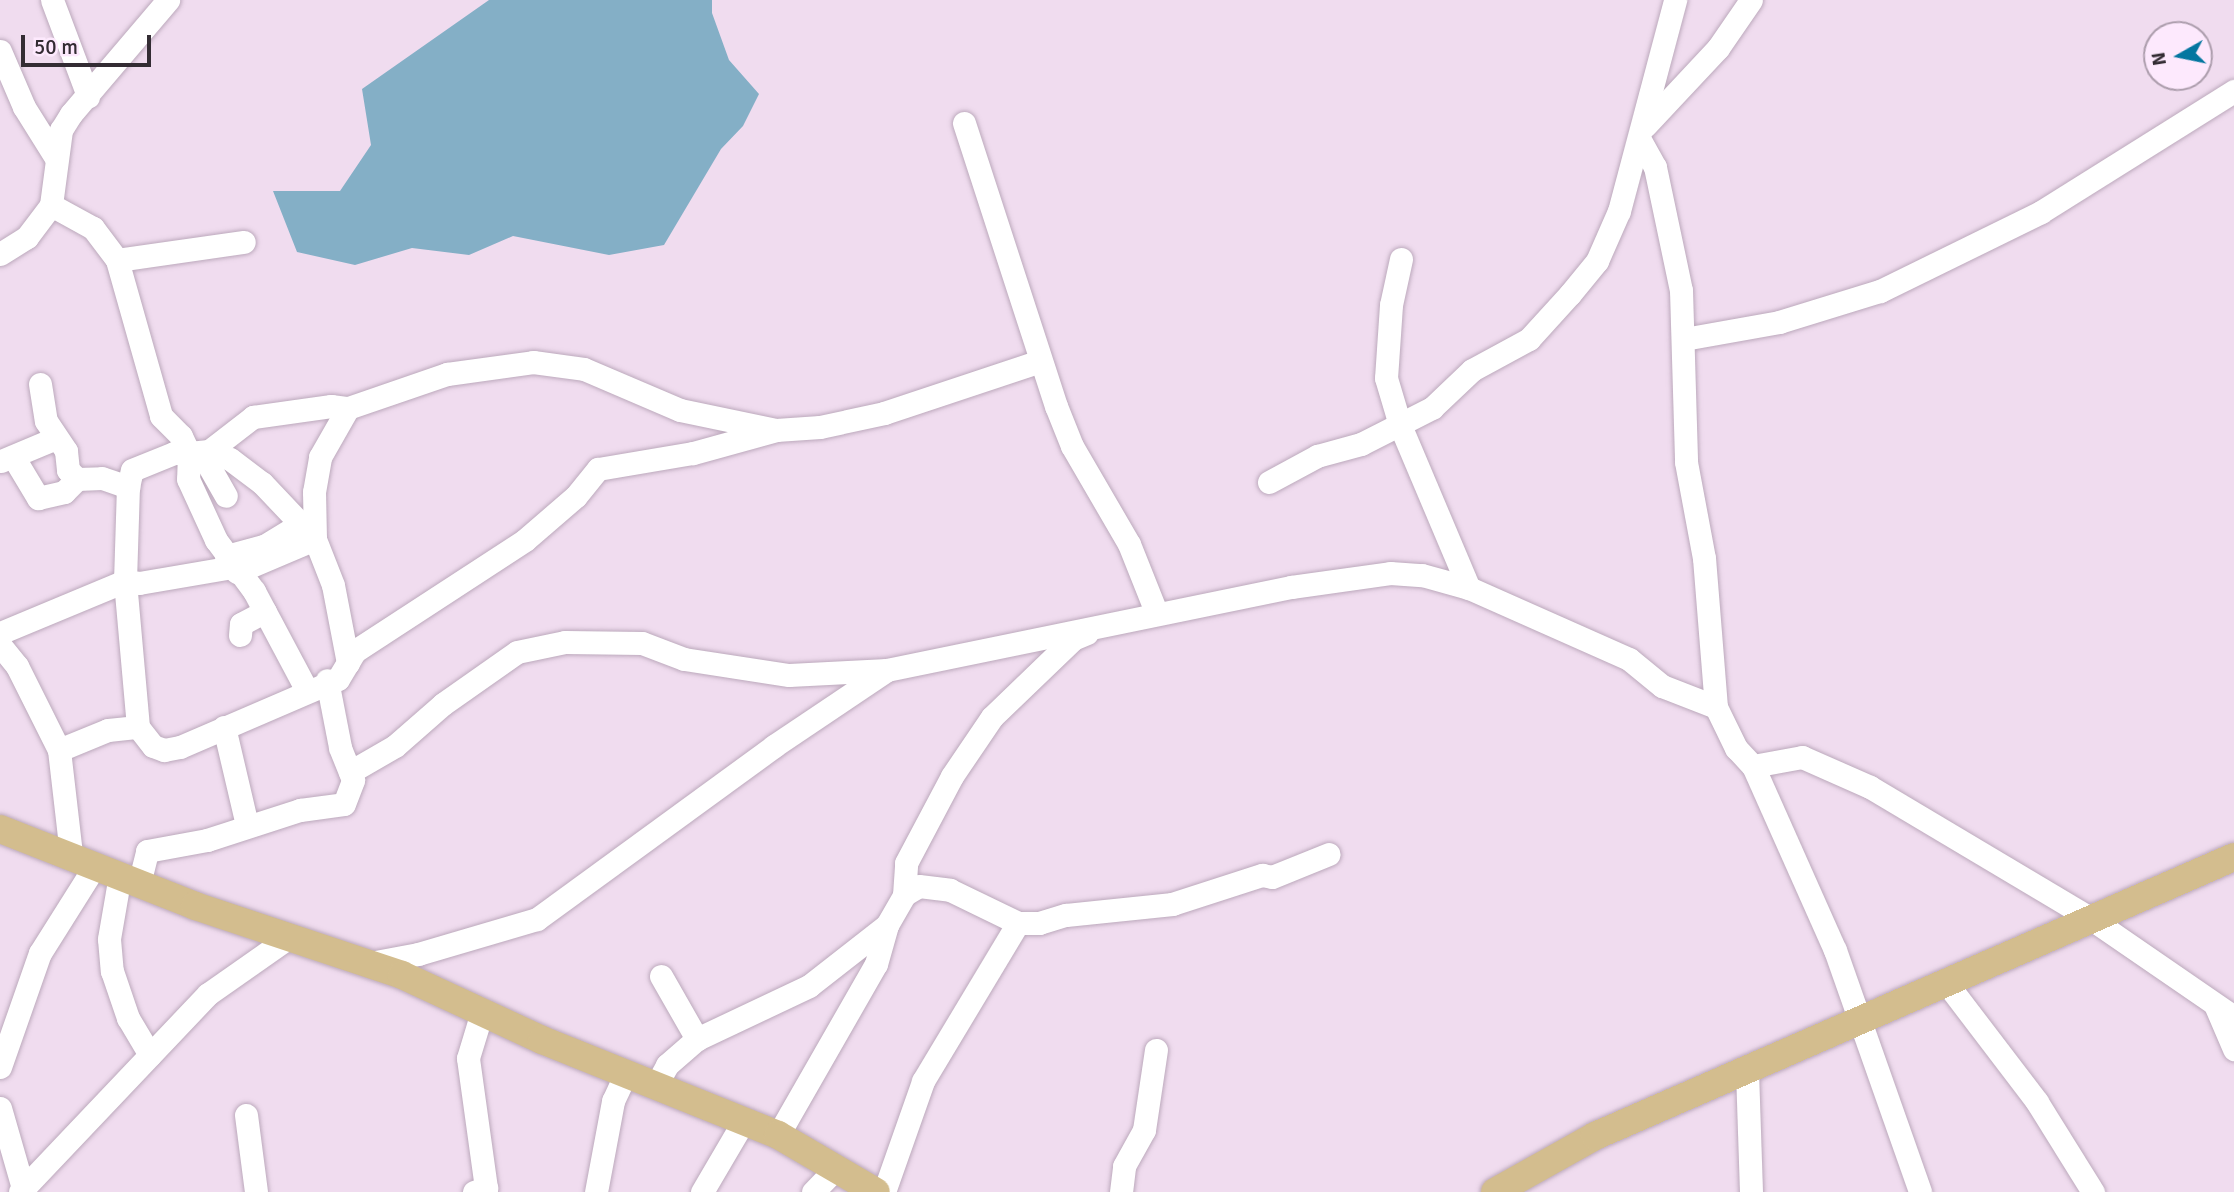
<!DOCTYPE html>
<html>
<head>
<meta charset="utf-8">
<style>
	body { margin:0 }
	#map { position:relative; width:2234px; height:1192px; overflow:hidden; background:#f0dcef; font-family:Signika,sans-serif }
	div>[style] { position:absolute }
	.water>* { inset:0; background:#84afc6 }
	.roads { filter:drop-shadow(0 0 2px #bca9bc) drop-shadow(0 0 2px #bca9bc) }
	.minor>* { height:23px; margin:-11.5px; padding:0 11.5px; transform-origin:11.5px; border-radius:11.5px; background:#fff }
	.major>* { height:28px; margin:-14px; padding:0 14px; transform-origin:14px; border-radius:14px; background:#d3bd8e }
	span { translate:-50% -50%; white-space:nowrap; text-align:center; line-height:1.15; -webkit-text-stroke:6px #fde9fd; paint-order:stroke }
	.north { position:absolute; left:2143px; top:21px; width:70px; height:70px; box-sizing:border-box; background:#fde9fd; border:2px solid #ac9dac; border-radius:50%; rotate:261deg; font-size:19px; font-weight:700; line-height:28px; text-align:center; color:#332c33 }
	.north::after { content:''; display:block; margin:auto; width:24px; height:32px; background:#0376a0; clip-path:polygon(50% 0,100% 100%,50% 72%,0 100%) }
	.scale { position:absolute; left:21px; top:35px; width:130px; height:32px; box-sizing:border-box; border:4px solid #332c33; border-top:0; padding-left:9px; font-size:21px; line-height:24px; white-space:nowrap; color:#332c33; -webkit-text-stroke:5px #fde9fd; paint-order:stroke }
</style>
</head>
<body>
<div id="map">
	<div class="water">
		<div style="clip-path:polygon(489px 0,712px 0,712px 13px,729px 60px,759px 94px,743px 126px,721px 149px,664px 245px,609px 255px,513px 236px,469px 255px,412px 248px,355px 265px,297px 252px,273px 191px,340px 191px,371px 145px,362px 89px)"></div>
	</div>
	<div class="roads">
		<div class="minor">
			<div style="left:52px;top:0;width:103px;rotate:69.4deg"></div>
			<div style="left:0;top:51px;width:61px;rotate:66.8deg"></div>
			<div style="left:24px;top:107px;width:60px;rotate:57.9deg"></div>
			<div style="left:964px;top:123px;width:298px;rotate:72deg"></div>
			<div style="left:1056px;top:406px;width:43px;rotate:68.2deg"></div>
			<div style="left:1072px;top:446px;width:113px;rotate:59.8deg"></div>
			<div style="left:1129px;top:544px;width:73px;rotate:68.3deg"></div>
			<div style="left:1645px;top:126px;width:107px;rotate:-46.9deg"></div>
			<div style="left:1718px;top:48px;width:58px;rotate:-55.5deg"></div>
			<div style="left:1640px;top:140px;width:31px;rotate:61deg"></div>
			<div style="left:1655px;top:167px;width:126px;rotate:78.1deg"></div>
			<div style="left:1681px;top:290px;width:172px;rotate:88.3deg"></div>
			<div style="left:1686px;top:462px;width:98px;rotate:79.4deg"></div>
			<div style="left:1704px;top:558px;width:149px;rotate:85.4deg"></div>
			<div style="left:51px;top:205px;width:48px;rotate:28.7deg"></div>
			<div style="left:93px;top:228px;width:40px;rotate:53deg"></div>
			<div style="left:117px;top:260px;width:162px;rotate:74.2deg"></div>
			<div style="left:161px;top:416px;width:28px;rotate:45deg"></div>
			<div style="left:181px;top:436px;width:19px;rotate:65deg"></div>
			<div style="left:189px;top:453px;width:20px;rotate:-6deg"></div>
			<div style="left:209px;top:451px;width:22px;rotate:21deg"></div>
			<div style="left:230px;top:459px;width:40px;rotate:37deg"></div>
			<div style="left:262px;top:483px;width:77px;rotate:46.6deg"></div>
			<div style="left:315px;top:539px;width:85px;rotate:157.1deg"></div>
			<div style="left:0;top:254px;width:32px;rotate:-32deg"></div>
			<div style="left:27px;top:237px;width:40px;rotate:-53deg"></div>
			<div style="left:51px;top:205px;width:76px;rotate:-82.4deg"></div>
			<div style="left:61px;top:130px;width:19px;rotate:-58deg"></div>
			<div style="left:71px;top:114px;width:150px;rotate:-49.6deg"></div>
			<div style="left:1401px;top:259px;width:47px;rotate:102.3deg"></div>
			<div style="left:1391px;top:305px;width:73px;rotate:93.9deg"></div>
			<div style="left:1386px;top:378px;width:49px;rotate:73.4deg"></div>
			<div style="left:1400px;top:425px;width:177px;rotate:67.1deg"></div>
			<div style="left:117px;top:260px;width:128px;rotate:-8.1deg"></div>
			<div style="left:1684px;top:339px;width:97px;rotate:-10.1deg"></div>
			<div style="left:1779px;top:322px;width:106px;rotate:-17.1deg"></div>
			<div style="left:1880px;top:291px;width:179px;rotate:-26.1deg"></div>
			<div style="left:2041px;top:212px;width:228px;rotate:-32.1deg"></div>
			<div style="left:40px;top:384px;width:37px;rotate:81deg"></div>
			<div style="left:46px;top:421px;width:36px;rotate:56deg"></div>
			<div style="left:66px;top:451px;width:19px;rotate:84deg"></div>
			<div style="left:68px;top:470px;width:13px;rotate:45deg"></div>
			<div style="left:77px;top:479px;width:25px;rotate:-2deg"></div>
			<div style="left:102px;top:478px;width:28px;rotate:19deg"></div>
			<div style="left:209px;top:451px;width:56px;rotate:-37.7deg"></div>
			<div style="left:253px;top:417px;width:79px;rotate:-8deg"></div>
			<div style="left:331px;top:406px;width:17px;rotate:7deg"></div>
			<div style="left:202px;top:454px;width:48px;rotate:60.3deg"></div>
			<div style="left:14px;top:458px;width:47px;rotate:59deg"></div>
			<div style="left:38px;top:498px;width:27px;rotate:-13deg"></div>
			<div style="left:64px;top:492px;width:18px;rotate:-45deg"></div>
			<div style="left:1px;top:461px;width:60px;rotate:-22.7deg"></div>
			<div style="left:1269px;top:482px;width:55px;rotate:-28.4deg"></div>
			<div style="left:1317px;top:456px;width:46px;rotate:-15.3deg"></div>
			<div style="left:1361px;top:444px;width:80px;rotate:-26.9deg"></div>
			<div style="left:1432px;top:408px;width:55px;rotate:-43.5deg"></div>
			<div style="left:1472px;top:370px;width:65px;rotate:-28.5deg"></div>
			<div style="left:1529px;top:339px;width:61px;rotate:-47.7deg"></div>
			<div style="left:1570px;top:294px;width:43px;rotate:-50.7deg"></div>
			<div style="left:1597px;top:261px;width:55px;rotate:-66.3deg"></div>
			<div style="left:1619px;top:211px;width:218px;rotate:-75.1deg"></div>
			<div style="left:226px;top:556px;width:39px;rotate:-15deg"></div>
			<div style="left:264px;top:546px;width:44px;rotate:-31.2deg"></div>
			<div style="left:0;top:633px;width:135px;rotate:-22.6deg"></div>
			<div style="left:125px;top:581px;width:14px;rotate:8deg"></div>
			<div style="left:139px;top:583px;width:95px;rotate:-9.7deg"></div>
			<div style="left:240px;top:635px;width:11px;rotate:-85deg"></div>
			<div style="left:241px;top:624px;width:27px;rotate:-28deg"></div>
			<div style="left:0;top:645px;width:27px;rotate:51deg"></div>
			<div style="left:17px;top:666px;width:94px;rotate:63.4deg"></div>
			<div style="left:59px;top:750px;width:105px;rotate:83.4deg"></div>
			<div style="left:348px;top:663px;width:79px;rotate:-100.9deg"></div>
			<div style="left:333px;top:585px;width:49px;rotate:-111.4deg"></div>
			<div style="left:315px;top:539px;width:47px;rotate:-91.2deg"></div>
			<div style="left:314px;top:492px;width:36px;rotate:-80deg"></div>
			<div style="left:320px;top:457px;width:56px;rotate:-60.3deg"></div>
			<div style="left:348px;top:408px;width:105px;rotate:-19deg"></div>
			<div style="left:447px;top:374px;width:87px;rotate:-7.9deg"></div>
			<div style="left:533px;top:362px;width:51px;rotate:7.8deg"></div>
			<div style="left:584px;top:369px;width:104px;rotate:23.1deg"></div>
			<div style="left:680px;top:410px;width:98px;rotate:11.8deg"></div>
			<div style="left:776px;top:430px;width:44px;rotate:-3.9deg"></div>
			<div style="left:820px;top:427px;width:66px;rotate:-12.3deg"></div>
			<div style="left:884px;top:413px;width:164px;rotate:-18.4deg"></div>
			<div style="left:138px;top:727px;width:24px;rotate:52deg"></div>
			<div style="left:153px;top:746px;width:12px;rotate:20deg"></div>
			<div style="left:164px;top:750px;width:16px;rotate:-11deg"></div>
			<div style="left:180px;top:747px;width:172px;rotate:-23.3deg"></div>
			<div style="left:338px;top:679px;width:33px;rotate:-59deg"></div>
			<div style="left:355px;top:651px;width:203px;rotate:-33.1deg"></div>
			<div style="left:525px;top:540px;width:67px;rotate:-40.8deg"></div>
			<div style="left:576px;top:496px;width:35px;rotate:-51deg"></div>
			<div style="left:598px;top:469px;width:96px;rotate:-9.6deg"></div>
			<div style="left:693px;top:453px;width:83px;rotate:-15.4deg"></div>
			<div style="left:224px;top:727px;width:101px;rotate:76.8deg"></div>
			<div style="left:59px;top:750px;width:53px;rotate:-22.2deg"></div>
			<div style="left:108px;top:730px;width:30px;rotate:-6deg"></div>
			<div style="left:138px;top:727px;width:147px;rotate:-95.1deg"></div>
			<div style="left:125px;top:581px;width:94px;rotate:-88.2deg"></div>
			<div style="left:128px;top:487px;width:17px;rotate:-77deg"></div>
			<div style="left:132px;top:470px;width:45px;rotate:-22deg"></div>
			<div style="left:174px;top:453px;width:15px"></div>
			<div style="left:189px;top:453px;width:26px;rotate:92deg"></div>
			<div style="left:188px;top:479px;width:67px;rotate:65.3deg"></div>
			<div style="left:216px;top:540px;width:64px;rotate:53.3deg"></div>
			<div style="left:254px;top:591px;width:111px;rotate:62deg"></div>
			<div style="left:1753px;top:766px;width:50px;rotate:-10.4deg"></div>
			<div style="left:1802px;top:757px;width:74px;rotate:23.8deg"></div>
			<div style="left:1870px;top:787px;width:256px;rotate:30.8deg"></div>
			<div style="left:2090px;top:918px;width:175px;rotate:34.5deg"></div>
			<div style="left:350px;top:772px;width:52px;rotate:-30deg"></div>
			<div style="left:395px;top:746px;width:64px;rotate:-41.2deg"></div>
			<div style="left:443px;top:704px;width:90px;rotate:-35.1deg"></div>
			<div style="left:517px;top:652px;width:49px;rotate:-11.8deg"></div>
			<div style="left:565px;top:642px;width:77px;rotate:0.7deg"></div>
			<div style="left:642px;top:643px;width:45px;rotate:20.9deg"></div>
			<div style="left:684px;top:659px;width:106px;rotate:8.7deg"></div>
			<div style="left:789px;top:675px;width:98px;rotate:-2.9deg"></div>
			<div style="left:120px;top:875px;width:65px;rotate:99.8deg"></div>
			<div style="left:109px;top:939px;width:32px;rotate:85deg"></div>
			<div style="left:112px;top:971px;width:50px;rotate:71.2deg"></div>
			<div style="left:128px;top:1018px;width:43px;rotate:59.3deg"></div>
			<div style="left:139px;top:884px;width:34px;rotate:-76deg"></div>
			<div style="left:147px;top:851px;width:61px;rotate:-10.4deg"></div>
			<div style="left:207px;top:840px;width:98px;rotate:-17.9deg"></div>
			<div style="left:300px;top:810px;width:44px;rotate:-7.8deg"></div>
			<div style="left:344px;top:804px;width:26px;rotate:-69deg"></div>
			<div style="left:353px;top:780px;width:35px;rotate:-112deg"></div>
			<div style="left:340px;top:747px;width:68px;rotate:-101deg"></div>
			<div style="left:904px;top:895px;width:17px;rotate:-31deg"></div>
			<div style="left:919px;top:886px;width:31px;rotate:7deg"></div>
			<div style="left:950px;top:890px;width:76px;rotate:25.9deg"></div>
			<div style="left:1018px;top:923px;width:21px"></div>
			<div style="left:1039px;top:923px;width:28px;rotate:-17deg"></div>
			<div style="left:1066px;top:915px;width:107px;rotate:-5.9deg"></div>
			<div style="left:1172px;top:904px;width:95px;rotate:-17.9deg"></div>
			<div style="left:1262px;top:875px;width:10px;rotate:11deg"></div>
			<div style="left:1272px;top:877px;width:61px;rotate:-22deg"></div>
			<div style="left:370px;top:963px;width:49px;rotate:-10.6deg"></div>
			<div style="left:418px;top:954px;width:124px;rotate:-16.4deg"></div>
			<div style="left:537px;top:919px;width:293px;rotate:-36.1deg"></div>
			<div style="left:774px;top:746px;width:136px;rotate:-33.9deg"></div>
			<div style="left:887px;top:670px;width:412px;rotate:-11.6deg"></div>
			<div style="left:1291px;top:587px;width:100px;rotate:-8deg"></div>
			<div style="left:1390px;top:573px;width:32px;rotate:4deg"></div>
			<div style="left:1422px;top:575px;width:49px;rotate:15.5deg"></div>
			<div style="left:1469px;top:588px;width:175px;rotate:23.9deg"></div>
			<div style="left:1629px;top:659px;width:43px;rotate:39.3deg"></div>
			<div style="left:1662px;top:686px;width:58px;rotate:21.3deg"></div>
			<div style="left:1716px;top:707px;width:46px;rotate:64deg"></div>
			<div style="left:1736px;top:748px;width:25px;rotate:47deg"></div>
			<div style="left:1753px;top:766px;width:201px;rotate:66deg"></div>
			<div style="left:1835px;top:950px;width:256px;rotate:70.6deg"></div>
			<div style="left:661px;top:976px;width:73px;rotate:60.3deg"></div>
			<div style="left:1948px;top:985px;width:147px;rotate:52.7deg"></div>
			<div style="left:2037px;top:1102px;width:106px;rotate:58.1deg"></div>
			<div style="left:2216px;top:1007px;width:46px;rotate:66.8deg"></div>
			<div style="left:0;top:1067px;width:121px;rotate:-70.7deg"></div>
			<div style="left:40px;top:953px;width:105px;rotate:-57.8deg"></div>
			<div style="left:1747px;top:1071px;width:121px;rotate:88.1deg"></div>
			<div style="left:655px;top:1087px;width:25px;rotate:-61deg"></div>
			<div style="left:667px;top:1065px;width:40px;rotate:-41deg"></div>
			<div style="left:697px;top:1039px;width:124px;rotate:-25.3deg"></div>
			<div style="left:809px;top:986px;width:99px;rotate:-38deg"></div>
			<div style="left:0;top:1108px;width:83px;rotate:74deg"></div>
			<div style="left:246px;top:1115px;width:78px;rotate:82.6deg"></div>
			<div style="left:778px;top:1135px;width:197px;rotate:-60.2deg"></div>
			<div style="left:876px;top:964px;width:41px;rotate:-74.2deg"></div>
			<div style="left:887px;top:925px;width:34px;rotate:-60deg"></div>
			<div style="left:904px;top:895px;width:32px;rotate:-86deg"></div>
			<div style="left:906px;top:863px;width:98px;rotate:-62.1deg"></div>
			<div style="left:952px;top:776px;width:71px;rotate:-55.9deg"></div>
			<div style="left:992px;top:717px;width:112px;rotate:-43.9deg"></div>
			<div style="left:1073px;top:639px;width:15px;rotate:-23deg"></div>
			<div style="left:20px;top:1192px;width:273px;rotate:-46.5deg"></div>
			<div style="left:208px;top:994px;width:98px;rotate:-35deg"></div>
			<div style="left:474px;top:1192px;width:13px;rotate:-18deg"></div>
			<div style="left:486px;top:1188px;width:131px;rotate:-97.9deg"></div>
			<div style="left:468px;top:1058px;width:48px;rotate:-73.1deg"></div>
			<div style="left:596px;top:1192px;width:93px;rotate:-79.4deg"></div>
			<div style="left:613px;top:1101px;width:29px;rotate:-65deg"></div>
			<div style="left:702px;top:1192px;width:81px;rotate:-59.6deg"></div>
			<div style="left:813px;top:1192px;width:33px;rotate:-46deg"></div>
			<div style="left:884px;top:1192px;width:118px;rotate:-70.6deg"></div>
			<div style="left:923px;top:1081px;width:184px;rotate:-59deg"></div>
			<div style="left:1121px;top:1192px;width:26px;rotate:-83deg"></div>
			<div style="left:1124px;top:1166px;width:41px;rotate:-60.9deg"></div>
			<div style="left:1144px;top:1130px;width:81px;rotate:-81.5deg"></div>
		</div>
		<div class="major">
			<div style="left:0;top:829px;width:210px;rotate:21.5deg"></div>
			<div style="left:195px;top:906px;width:218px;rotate:18.4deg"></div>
			<div style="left:402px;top:975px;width:154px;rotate:24.9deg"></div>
			<div style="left:542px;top:1040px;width:254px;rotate:21.9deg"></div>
			<div style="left:778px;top:1135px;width:113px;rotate:30.2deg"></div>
			<div style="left:1495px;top:1192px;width:115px;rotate:-29.2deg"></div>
			<div style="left:1595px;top:1136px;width:697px;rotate:-23.59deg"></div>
		</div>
	</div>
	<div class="north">N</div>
	<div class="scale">50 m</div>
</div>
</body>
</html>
